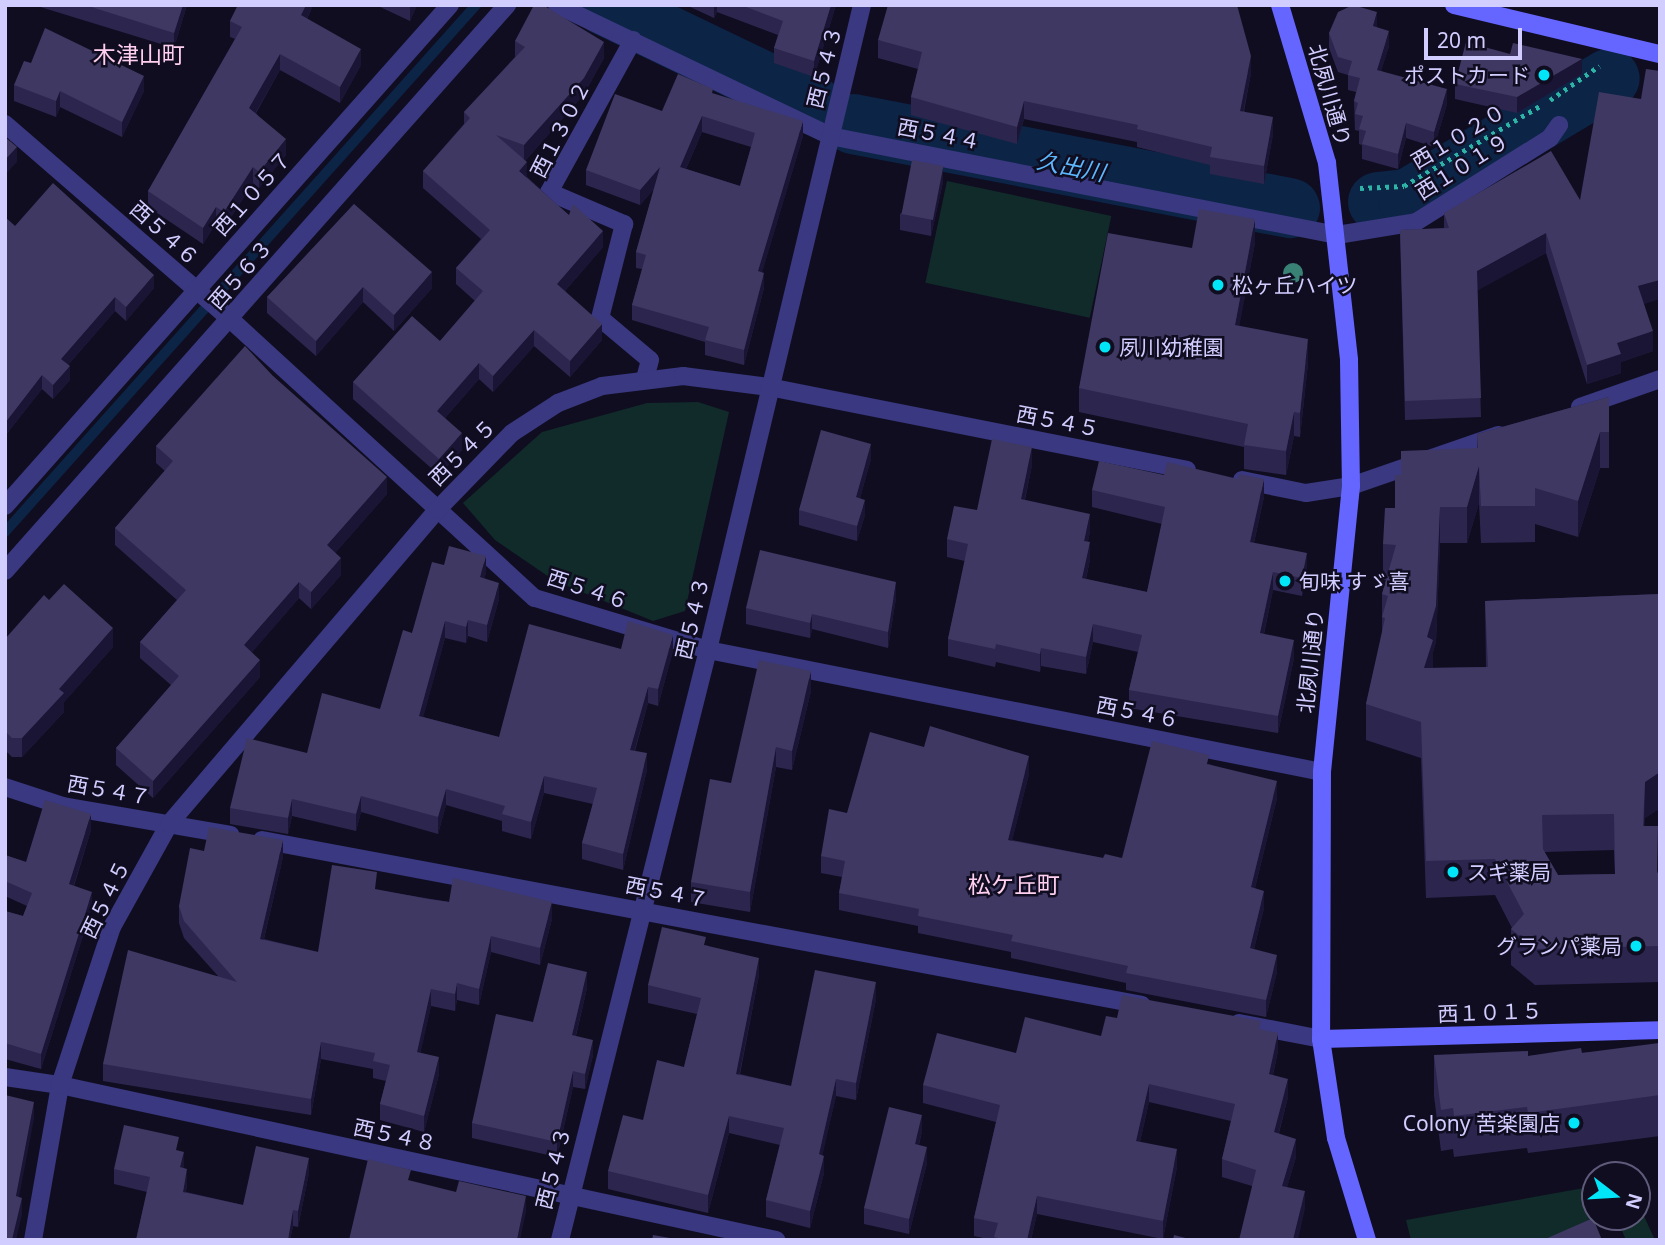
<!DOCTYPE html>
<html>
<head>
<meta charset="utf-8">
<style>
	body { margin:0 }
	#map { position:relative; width:1665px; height:1245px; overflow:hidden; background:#100d21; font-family:"Noto Sans","Noto Sans JP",sans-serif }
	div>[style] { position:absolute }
	.green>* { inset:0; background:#102b29; transform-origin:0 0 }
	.stream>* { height:10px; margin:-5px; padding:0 5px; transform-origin:5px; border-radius:5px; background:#0c2446 }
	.river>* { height:60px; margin:-30px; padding:0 30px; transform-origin:30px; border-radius:30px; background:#0c2446 }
	.path>* { height:4.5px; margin-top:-2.25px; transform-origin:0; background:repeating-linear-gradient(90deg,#2eb3a7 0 3.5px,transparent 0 8.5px) }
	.street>* { height:18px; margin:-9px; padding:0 9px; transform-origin:9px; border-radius:9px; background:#393880 }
	.secondary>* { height:18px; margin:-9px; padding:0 9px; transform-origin:9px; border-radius:9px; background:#6565ff }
	.trees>* { width:20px; height:20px; margin:-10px; border-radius:50%; background:#398075 }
	.wall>* { inset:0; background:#2c264f }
	.shaded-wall>* { inset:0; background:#1a1435 }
	.building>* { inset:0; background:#3e3862; transform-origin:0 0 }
	.dots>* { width:19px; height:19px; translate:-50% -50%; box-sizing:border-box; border:4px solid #100d21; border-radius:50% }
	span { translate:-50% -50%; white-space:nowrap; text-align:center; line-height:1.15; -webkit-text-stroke:5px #100d21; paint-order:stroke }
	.street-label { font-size:21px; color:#d2cdff }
	.poi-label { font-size:21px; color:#d2cdff }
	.right { translate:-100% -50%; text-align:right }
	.left { translate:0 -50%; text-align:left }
	.neighbourhood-label { font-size:23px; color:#ffcfef }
	.water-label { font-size:23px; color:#5cb8ff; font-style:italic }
	.frame { position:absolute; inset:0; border:7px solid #d2cdff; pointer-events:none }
	.north { position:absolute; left:1581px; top:1161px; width:70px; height:70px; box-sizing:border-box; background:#100d21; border:2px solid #5e5a7a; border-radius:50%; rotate:107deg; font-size:19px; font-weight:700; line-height:28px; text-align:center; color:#d2cdff }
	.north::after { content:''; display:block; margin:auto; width:24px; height:32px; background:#00e6f8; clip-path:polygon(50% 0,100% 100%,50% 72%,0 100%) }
	.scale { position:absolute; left:1424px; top:28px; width:98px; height:32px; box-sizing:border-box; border:4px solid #d2cdff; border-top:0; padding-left:9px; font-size:21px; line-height:24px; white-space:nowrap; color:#d2cdff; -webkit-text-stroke:5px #100d21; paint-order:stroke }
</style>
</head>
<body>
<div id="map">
	<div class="green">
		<div style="left:947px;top:181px;width:168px;height:104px;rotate:12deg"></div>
		<div style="clip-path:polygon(698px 402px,729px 412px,685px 611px,653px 621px,555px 581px,495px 540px,463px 503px,542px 432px,647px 403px)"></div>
		<div style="clip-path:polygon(1595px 1186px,1595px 1217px,1546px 1240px,1411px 1240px,1406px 1220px)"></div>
		<div style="clip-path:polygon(1637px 1201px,1655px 1240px,1626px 1240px,1616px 1217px,1637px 1217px)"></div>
	</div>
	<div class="stream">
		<div style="left:5px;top:532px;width:707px;rotate:-48.21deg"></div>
	</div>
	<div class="river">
		<div style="left:604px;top:5px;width:232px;rotate:25.6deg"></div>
		<div style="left:853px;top:124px;width:445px;rotate:10.9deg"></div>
		<div style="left:1378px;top:202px;width:30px;rotate:-6deg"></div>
		<div style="left:1408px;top:199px;width:235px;rotate:-30.9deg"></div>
	</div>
	<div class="path">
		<div style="left:1550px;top:100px;width:60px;rotate:-34.8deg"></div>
		<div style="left:1360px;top:188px;width:44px;rotate:-2.6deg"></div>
		<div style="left:1404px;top:186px;width:158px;rotate:-30.5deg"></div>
	</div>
	<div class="street">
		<div style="left:557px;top:5px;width:303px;rotate:25.6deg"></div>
		<div style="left:830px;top:136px;width:517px;rotate:11.05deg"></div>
		<div style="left:1337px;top:235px;width:80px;rotate:-9.3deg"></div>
		<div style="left:1416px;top:222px;width:158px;rotate:-32.1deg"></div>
		<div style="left:1550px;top:138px;width:16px;rotate:-55deg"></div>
		<div style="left:633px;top:40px;width:174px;rotate:118.9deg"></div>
		<div style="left:549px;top:192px;width:82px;rotate:23.1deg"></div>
		<div style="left:624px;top:224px;width:97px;rotate:104.3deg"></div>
		<div style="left:600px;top:318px;width:65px;rotate:40deg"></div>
		<div style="left:650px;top:360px;width:20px;rotate:105deg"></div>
		<div style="left:5px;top:124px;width:298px;rotate:40.9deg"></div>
		<div style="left:230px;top:319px;width:413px;rotate:42.5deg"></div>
		<div style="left:535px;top:598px;width:181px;rotate:16.7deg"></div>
		<div style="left:708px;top:650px;width:626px;rotate:11.24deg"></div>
		<div style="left:1580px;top:407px;width:85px;rotate:-19.3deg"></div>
		<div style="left:1242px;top:480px;width:65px;rotate:11.5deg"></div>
		<div style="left:1306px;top:493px;width:46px;rotate:-8.8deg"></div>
		<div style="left:1351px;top:486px;width:156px;rotate:-19.1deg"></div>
		<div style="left:5px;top:506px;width:670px;rotate:-48.39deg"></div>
		<div style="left:5px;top:571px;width:757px;rotate:-48.43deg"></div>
		<div style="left:5px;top:787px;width:61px;rotate:18.1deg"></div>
		<div style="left:63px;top:806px;width:170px;rotate:9.8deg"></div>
		<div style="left:262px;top:840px;width:895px;rotate:10.62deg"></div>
		<div style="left:1239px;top:1023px;width:84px;rotate:11deg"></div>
		<div style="left:5px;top:1077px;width:56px;rotate:8.3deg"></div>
		<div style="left:60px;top:1085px;width:733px;rotate:12.21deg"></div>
		<div style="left:33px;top:1240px;width:157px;rotate:-80.1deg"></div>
		<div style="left:60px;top:1085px;width:166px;rotate:-71.8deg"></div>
		<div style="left:112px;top:927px;width:118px;rotate:-61deg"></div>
		<div style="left:169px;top:824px;width:414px;rotate:-49.5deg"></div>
		<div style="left:438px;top:509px;width:106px;rotate:-45.8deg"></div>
		<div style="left:512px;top:433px;width:55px;rotate:-33.1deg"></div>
		<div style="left:558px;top:403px;width:47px;rotate:-21.1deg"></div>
		<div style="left:602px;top:386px;width:82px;rotate:-7deg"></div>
		<div style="left:683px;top:376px;width:87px;rotate:7.3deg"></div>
		<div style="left:769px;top:387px;width:426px;rotate:11.2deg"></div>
		<div style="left:560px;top:1240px;width:608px;rotate:-75.92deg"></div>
		<div style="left:708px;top:650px;width:663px;rotate:-76.57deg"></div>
	</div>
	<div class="secondary">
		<div style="left:1280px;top:5px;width:165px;rotate:73.4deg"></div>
		<div style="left:1327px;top:163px;width:198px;rotate:83.6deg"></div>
		<div style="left:1349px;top:360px;width:126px;rotate:89.1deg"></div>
		<div style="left:1351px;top:486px;width:287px;rotate:95.8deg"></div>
		<div style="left:1322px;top:772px;width:267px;rotate:90.2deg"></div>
		<div style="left:1321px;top:1039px;width:100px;rotate:81.4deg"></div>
		<div style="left:1336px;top:1138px;width:107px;rotate:73.1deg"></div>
		<div style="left:1454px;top:5px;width:212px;rotate:13.4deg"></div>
		<div style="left:1321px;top:1039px;width:339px;rotate:-1.5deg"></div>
	</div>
	<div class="trees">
		<div style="left:1293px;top:273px"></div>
	</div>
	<div class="wall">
		<div style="clip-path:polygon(34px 5px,187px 5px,174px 48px)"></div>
		<div style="clip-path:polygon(238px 5px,313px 5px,307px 19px,361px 65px,340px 103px,280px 70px,256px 113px,286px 155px,259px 188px,253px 183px,224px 228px,216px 223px,203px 244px,148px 207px,148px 191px,235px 39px,230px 37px,230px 21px)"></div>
		<div style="clip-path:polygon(376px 5px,417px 5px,410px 21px)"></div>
		<div style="clip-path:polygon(686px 5px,836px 5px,814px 77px,774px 63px,774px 48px,778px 35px,717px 12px,714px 18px)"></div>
		<div style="clip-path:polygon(1377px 27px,1389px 46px,1381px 71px,1447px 104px,1434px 147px,1406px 138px,1398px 169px,1362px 159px,1362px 145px,1359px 144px,1359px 131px,1355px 130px,1354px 101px,1356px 92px,1348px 90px,1348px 75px,1338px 72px,1329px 48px,1329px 33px)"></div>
		<div style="clip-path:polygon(878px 40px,1251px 73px,1244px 111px,1273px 134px,1264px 184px,1210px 174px,1210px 165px,1137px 147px,1137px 142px,1024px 119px,1017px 144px,911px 115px,911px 97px,918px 69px,878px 58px)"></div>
		<div style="clip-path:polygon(515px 41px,604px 58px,584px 94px,525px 161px,527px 177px,603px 247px,565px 291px,602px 340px,570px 377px,534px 346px,493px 392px,479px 379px,445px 418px,462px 450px,439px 475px,353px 399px,353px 382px,440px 341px,475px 301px,456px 284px,456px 268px,481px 239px,423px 188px,423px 171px,464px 124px,464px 112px,515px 57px)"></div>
		<div style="clip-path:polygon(31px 63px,144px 91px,122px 137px,60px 107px,56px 117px,14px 101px,14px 85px)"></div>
		<div style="clip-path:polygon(1582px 74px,1517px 113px,1455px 99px,1455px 84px)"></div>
		<div style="clip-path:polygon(evenodd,713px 94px,803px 136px,762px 272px,764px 288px,744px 365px,705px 355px,705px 342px,632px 320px,632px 305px,642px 269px,636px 268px,636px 252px,654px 189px,640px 205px,586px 185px,586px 170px,662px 111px,713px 94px,702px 132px,751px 147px,740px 186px,686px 169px,702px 132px)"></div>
		<div style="clip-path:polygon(943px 182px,931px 236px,900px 230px,900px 214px)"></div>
		<div style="clip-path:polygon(1580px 200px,1644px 304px,1653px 351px,1621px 362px,1621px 373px,1587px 384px,1546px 253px,1477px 290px,1481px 417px,1405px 420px,1400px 230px,1444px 228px,1444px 213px)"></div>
		<div style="clip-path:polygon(354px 204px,432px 288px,394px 331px,363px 302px,316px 356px,267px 313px,267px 297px)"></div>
		<div style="clip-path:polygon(5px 217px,15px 226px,154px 288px,126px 321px,115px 311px,68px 365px,70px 380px,53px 399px,42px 389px,5px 436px)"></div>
		<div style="clip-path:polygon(1255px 243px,1239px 326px,1308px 363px,1300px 437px,1294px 436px,1286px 475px,1244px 469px,1244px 447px,1079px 412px,1079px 388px,1192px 248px)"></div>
		<div style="clip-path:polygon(273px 376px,387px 494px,335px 553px,341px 575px,311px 609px,299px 598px,252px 652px,260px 677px,153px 798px,116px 765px,116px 748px,171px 685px,140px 658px,140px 642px,177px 600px,115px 545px,115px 528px,165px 471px,156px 463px,156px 446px)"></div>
		<div style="clip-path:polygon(evenodd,1609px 397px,1609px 468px,1600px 468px,1578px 537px,1535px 524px,1535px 542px,1481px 543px,1479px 503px,1467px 543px,1440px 543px,1436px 642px,1433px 652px,1433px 668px,1486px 667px,1485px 601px,1660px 594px,1660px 808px,1645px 818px,1644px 826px,1658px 873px,1660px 872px,1660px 982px,1535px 985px,1511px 965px,1511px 929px,1512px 928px,1495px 895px,1426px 898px,1421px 758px,1366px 740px,1366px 704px,1382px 635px,1382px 594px,1386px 580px,1383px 580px,1383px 544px,1395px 508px,1477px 448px,1477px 434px,1609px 397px,1614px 850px,1615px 874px,1558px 875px,1544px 852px,1614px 850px)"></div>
		<div style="clip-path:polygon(871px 459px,860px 498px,865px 515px,857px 541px,799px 525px,799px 510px)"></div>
		<div style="clip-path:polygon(1032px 465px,1025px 500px,1090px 532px,1088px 541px,1090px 560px,1086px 579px,1147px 592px,1162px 524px,1092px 507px,1092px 490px,1264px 497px,1254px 543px,1307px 571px,1302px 596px,1273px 590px,1264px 634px,1294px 658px,1278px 733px,1129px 708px,1129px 690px,1138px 652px,1093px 642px,1086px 674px,1041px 666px,1040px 672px,996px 662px,995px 667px,948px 656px,948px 639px,965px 561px,947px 557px,947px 539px,977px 510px)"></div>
		<div style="clip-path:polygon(444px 565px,486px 573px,484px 578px,499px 599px,487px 642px,468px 636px,466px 643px,445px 638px,423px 717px,499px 737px,621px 649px,673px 651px,658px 706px,648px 703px,635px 751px,647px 770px,623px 870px,582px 859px,582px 843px,593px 804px,544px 793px,531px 839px,502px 831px,502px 821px,446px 805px,438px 834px,361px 812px,356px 831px,292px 816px,288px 834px,230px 824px,230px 808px,307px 753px,380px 709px,412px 633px)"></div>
		<div style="clip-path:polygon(896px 598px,888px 648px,812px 629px,810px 638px,746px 624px,746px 608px)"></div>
		<div style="clip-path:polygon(49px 600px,113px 647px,64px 702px,64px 712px,22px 757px,12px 757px,5px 750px,5px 639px)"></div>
		<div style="clip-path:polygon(811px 691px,792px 770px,776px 767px,750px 912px,691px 902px,691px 882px,731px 783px)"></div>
		<div style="clip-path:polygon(924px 747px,1029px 774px,1012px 840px,1103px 858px,1122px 858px,1209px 764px,1277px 798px,1255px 888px,1264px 908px,1254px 949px,1277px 972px,1266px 1017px,1126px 990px,1126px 983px,1011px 958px,1011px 952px,918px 933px,918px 926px,839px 910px,839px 893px,842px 877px,821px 873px,821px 856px,847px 813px)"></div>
		<div style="clip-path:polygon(91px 830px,74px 886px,92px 907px,41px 1069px,5px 1059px,5px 911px,23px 916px,27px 906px,5px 896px,5px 855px,26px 862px)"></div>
		<div style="clip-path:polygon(204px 851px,283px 857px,264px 939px,318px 952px,377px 890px,552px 919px,540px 965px,491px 952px,479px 1005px,457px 1000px,455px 1011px,431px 1006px,420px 1053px,439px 1074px,424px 1132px,380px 1120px,380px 1104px,386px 1081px,373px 1078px,373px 1069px,321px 1059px,311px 1115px,103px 1081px,103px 1064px,218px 976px,184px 938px,179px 923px,179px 906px)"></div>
		<div style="clip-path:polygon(706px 945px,759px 975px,740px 1074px,791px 1086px,876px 999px,856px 1100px,836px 1096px,822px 1155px,824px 1173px,810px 1228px,766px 1217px,766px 1200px,780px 1145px,729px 1133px,708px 1213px,608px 1189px,608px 1171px,643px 1120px,684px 1067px,697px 1014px,648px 1003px,648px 985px)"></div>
		<div style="clip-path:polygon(587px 988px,576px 1036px,593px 1055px,585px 1089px,573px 1087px,557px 1157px,472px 1138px,472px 1123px,533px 1022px)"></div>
		<div style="clip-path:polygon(1117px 1018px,1261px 1030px,1278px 1051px,1273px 1075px,1288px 1097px,1279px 1133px,1296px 1157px,1287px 1187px,1305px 1209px,1252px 1186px,1222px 1177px,1222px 1159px,1231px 1121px,1149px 1102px,1140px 1142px,1177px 1167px,1163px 1239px,1037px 1214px,1031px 1240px,993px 1240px,974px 1236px,974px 1218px,996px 1122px,923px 1103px,923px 1085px,1016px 1053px,1101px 1036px)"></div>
		<div style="clip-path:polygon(1660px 1048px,1660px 1136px,1528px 1153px,1527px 1148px,1454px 1157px,1453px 1149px,1441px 1151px,1434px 1096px,1434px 1055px,1528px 1056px)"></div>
		<div style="clip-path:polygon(922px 1131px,919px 1145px,927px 1163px,909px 1234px,864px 1224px,864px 1208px)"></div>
		<div style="clip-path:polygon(179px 1151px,187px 1184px,186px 1192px,243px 1205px,309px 1173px,298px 1227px,293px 1226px,290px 1240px,136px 1240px,147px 1192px,114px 1184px,114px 1169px)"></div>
	</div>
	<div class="shaded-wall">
		<div style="clip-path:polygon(183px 5px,187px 5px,174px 48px,174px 33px)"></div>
		<div style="clip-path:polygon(306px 5px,313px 5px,301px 31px,301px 15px)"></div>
		<div style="clip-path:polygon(410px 5px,417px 5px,410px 21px)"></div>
		<div style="clip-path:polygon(714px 5px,717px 5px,717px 12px,714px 18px)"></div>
		<div style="clip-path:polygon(831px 5px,836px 5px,814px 77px,814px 61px)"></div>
		<div style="clip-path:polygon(1377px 12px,1377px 27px,1373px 41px,1373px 26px)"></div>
		<div style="clip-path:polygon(1389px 31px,1389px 46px,1377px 85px,1377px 70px)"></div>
		<div style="clip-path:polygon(604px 42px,604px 58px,584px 94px,524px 162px,524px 145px)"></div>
		<div style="clip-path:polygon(361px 49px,361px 65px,340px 103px,340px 87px)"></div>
		<div style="clip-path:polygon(280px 54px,280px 70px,249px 124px,249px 108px)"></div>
		<div style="clip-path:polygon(1251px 56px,1251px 73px,1240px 128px,1240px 111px)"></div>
		<div style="clip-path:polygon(1582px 59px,1582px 74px,1517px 113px,1517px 97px)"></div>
		<div style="clip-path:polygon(144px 76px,144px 91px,122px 137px,122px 122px)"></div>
		<div style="clip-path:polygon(1447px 89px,1447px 104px,1434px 147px,1434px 132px)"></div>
		<div style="clip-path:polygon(60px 91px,60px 107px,56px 117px,56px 101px)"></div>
		<div style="clip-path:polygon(1024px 101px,1024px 119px,1017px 144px,1017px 127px)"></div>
		<div style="clip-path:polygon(702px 116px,702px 132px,680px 182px,680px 167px)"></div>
		<div style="clip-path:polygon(1273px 117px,1273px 134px,1264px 184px,1264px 166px)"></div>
		<div style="clip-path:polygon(803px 121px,803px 136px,758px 286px,758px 271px)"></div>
		<div style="clip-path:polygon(1406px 123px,1406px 138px,1398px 169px,1398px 154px)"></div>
		<div style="clip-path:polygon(286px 139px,286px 155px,259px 188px,259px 172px)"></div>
		<div style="clip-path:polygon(17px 147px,17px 162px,5px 175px,5px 160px)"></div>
		<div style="clip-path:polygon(527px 162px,527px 178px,519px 171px)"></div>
		<div style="clip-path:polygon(943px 166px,943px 182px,931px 236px,931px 221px)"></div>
		<div style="clip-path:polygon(253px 167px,253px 183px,224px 228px,224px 212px)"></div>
		<div style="clip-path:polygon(660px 167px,660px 182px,640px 205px,640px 190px)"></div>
		<div style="clip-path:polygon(216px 207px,216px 223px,203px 244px,203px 228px)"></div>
		<div style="clip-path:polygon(1255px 219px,1255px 243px,1235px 349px,1235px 325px)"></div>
		<div style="clip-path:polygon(603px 231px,603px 247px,557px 300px,557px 284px)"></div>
		<div style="clip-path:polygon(1546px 233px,1546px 253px,1477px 291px,1477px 271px)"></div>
		<div style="clip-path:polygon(432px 272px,432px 288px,394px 331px,394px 315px)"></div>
		<div style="clip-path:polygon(764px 273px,764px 288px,744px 365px,744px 350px)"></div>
		<div style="clip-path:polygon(154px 275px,154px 288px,126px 321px,126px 307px)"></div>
		<div style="clip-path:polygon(1660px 280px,1660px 299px,1638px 306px,1638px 286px)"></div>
		<div style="clip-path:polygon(363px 287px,363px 302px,316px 356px,316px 341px)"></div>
		<div style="clip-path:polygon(115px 297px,115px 311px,61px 373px,61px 359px)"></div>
		<div style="clip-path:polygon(602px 324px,602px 340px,570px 377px,570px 361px)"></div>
		<div style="clip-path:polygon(534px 330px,534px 346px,493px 392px,493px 376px)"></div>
		<div style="clip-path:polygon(1653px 331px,1653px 351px,1621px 362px,1621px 373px,1587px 384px,1587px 365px,1617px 343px)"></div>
		<div style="clip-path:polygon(1308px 339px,1308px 363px,1300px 437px,1300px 413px)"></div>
		<div style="clip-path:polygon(479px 363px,479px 379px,437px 427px,437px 411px)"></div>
		<div style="clip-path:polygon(70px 366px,70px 380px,53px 399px,53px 385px)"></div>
		<div style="clip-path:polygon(42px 375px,42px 389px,5px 436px,5px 423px)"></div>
		<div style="clip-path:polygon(1294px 412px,1294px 436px,1286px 475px,1286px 451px)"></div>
		<div style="clip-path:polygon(1600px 432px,1600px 468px,1578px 537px,1578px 501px)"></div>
		<div style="clip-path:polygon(462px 433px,462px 450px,439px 475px,439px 459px)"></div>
		<div style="clip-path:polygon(871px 444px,871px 459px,856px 513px,856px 497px)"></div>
		<div style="clip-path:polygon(1032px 447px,1032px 465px,1021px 517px,1021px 499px)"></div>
		<div style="clip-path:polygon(1479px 466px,1479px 503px,1467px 543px,1467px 507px)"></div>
		<div style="clip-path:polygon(387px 477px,387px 494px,327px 562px,327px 545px)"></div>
		<div style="clip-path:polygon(1264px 479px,1264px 497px,1250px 560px,1250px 542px)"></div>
		<div style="clip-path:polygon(865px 500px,865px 515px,857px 541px,857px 526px)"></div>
		<div style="clip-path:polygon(1440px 507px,1440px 543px,1436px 642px,1433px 652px,1433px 676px,1424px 668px)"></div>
		<div style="clip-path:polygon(1090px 514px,1090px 532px,1084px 558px,1084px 541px)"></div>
		<div style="clip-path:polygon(1090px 542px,1090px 560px,1082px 595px,1082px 578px)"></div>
		<div style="clip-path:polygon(1307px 553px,1307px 571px,1302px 596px,1302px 578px)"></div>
		<div style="clip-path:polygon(486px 556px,486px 573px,480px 594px,480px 577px)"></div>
		<div style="clip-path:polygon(341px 558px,341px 575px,311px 609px,311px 592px)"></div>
		<div style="clip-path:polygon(1273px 572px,1273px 590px,1260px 651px,1260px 633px)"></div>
		<div style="clip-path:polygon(299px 582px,299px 598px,244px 662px,244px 645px)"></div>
		<div style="clip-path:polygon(896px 582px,896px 598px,888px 648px,888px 632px)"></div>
		<div style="clip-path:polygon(499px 583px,499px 599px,487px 642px,487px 625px)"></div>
		<div style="clip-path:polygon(812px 614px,812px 629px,810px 638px,810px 623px)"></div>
		<div style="clip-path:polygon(468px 620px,468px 636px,466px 643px,466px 627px)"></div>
		<div style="clip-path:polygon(445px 621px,445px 638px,419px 733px,419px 716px)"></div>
		<div style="clip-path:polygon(1093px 624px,1093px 642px,1086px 674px,1086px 657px)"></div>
		<div style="clip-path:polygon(113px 628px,113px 647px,64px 702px,64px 712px,22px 757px,22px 738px,59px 689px)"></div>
		<div style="clip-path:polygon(673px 635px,673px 651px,658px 706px,658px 689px)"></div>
		<div style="clip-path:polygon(1294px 640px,1294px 658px,1278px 733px,1278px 716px)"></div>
		<div style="clip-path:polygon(1041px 648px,1041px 666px,1040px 672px,1040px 654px)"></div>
		<div style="clip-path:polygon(260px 660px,260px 677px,153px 798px,153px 781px)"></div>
		<div style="clip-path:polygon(811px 671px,811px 691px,792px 770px,792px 751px)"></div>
		<div style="clip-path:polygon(648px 687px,648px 703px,630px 766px,630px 750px)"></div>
		<div style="clip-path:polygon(776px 747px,776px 767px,750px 912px,750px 892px)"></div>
		<div style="clip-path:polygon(647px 753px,647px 770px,623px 870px,623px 854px)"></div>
		<div style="clip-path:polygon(1029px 756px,1029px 774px,1008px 857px,1008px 840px)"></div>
		<div style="clip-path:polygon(1660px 772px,1660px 808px,1645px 818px,1643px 863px,1645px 782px)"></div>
		<div style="clip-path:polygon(544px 776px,544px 793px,531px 839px,531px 822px)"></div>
		<div style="clip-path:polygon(1277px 781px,1277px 798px,1251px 904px,1251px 887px)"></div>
		<div style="clip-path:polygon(446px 789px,446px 805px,438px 834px,438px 817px)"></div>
		<div style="clip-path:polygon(361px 796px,361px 812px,356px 831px,356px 814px)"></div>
		<div style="clip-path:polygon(292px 799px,292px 816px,288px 834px,288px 818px)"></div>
		<div style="clip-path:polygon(91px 814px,91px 830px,69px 900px,69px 884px)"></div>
		<div style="clip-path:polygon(283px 840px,283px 857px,260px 955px,260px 939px)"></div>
		<div style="clip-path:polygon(1264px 891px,1264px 908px,1250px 965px,1250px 948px)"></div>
		<div style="clip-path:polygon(92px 892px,92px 907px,41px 1069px,41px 1054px)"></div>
		<div style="clip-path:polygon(552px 902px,552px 919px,540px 965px,540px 948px)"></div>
		<div style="clip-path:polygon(491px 936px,491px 952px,479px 1005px,479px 989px)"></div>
		<div style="clip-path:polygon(1277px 955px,1277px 972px,1266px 1017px,1266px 1000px)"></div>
		<div style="clip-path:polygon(759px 958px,759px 975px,736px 1091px,736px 1074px)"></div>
		<div style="clip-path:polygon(587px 972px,587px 988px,572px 1051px,572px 1035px)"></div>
		<div style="clip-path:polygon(876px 982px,876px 999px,856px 1100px,856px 1083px)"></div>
		<div style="clip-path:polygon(457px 983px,457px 1000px,455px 1011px,455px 994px)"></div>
		<div style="clip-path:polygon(431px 989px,431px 1006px,417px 1069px,417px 1052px)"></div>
		<div style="clip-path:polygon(1278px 1033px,1278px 1051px,1269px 1092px,1269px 1074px)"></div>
		<div style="clip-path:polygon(593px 1040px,593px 1055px,585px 1089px,585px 1074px)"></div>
		<div style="clip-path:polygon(321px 1042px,321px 1059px,311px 1115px,311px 1099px)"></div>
		<div style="clip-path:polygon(439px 1057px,439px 1074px,424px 1132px,424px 1116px)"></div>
		<div style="clip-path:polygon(573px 1071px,573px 1087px,557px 1157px,557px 1142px)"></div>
		<div style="clip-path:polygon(836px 1079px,836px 1096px,819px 1171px,819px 1154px)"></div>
		<div style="clip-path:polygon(1288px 1079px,1288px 1097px,1274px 1150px,1274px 1132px)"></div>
		<div style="clip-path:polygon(1149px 1084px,1149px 1102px,1136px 1159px,1136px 1141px)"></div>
		<div style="clip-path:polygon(34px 1102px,34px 1119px,16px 1213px,16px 1196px)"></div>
		<div style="clip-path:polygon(922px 1115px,922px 1131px,915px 1160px,915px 1144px)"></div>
		<div style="clip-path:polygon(729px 1116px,729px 1133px,708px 1213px,708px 1195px)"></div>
		<div style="clip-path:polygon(1296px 1139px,1296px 1157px,1282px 1204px,1282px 1186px)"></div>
		<div style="clip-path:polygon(927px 1147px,927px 1163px,909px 1234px,909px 1219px)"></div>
		<div style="clip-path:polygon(1177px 1149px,1177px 1167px,1163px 1239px,1163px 1221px)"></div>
		<div style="clip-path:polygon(184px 1152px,184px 1167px,180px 1183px,180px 1167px)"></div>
		<div style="clip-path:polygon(824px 1156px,824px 1173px,810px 1228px,810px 1211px)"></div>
		<div style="clip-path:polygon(309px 1158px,309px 1173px,298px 1227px,298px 1211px)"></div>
		<div style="clip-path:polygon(187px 1169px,187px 1184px,183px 1207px,183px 1192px)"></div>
		<div style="clip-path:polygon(1305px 1191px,1305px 1209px,1298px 1240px,1293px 1240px)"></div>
		<div style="clip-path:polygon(526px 1196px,526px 1212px,520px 1240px,517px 1240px)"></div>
		<div style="clip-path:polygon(1037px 1196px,1037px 1214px,1031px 1240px,1027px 1240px)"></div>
		<div style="clip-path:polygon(22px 1198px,22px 1215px,16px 1240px,12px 1240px)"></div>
		<div style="clip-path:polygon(293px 1210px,293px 1226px,290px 1240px,288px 1240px)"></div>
	</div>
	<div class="building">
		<div style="clip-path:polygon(85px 5px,183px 5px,174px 33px)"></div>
		<div style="clip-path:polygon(238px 5px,306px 5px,301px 15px,361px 49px,340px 87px,280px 54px,249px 108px,286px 139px,259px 172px,253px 167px,224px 212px,216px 207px,203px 228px,148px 191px,242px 27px,230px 21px)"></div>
		<div style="clip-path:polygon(534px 5px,543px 5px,604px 42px,584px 78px,524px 145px,496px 135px,527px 162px,519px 171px,569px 215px,573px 204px,603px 231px,557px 284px,602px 324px,570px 361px,534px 330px,493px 376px,479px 363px,437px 411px,462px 433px,439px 459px,353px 382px,412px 316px,440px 341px,483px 291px,456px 268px,490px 230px,423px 171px,470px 118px,464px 112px,525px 47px,515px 41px)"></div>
		<div style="clip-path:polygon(741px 5px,831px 5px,814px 61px,774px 48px,783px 21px)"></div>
		<div style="clip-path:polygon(888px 5px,1237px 5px,1251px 56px,1240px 111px,1273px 117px,1264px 166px,1210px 157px,1212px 147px,1137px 129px,1138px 125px,1024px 101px,1017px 127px,911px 97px,922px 52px,878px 40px)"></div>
		<div style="clip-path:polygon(1353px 5px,1377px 12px,1373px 26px,1389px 31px,1377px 70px,1447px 89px,1434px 132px,1406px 123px,1398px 154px,1362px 144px,1366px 131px,1359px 129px,1363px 116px,1355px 114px,1358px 103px,1354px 101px,1360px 78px,1348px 75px,1352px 61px,1338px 57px,1329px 33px,1338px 12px)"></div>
		<div style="clip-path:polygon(45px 28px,144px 76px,122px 122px,60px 91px,56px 101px,14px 85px,24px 61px,31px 63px)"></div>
		<div style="clip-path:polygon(1466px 42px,1510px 54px,1513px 43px,1582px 59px,1517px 97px,1455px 84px)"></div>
		<div style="clip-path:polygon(1646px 69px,1660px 71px,1660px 280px,1638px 286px,1653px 331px,1617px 343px,1621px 354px,1587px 365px,1546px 233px,1477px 271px,1481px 398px,1405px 401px,1400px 230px,1449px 228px,1444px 213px,1551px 151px,1580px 200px,1599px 92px,1641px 99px)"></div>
		<div style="clip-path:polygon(evenodd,678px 74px,713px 89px,712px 93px,803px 121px,758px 271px,764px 273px,744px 350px,705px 340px,709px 327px,632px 305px,646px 255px,636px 252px,660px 167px,640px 190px,586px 170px,615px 94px,662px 111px,678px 74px,702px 116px,755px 133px,740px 186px,680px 167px,702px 116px)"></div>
		<div style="clip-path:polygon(5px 137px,17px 147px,5px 160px)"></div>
		<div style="left:912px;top:160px;width:32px;height:55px;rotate:11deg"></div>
		<div style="clip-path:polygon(53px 183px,154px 275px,126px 307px,115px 297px,61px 359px,70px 366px,53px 385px,42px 375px,5px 423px,5px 217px,15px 226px)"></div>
		<div style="clip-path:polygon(354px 204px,432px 272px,394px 315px,363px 287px,316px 341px,267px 297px)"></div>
		<div style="clip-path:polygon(1199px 209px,1255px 219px,1235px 325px,1308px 339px,1300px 413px,1294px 412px,1286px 451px,1244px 445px,1248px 424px,1079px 388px,1108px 233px,1192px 248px)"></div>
		<div style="clip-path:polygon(245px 346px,273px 376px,387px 477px,327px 545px,341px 558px,311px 592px,299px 582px,244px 645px,260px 660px,153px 781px,116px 748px,179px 676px,140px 642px,186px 590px,115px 528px,173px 461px,156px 446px)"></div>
		<div style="clip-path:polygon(evenodd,1609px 397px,1609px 432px,1600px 432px,1578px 501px,1535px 488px,1535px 506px,1481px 506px,1479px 466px,1467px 507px,1440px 507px,1436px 606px,1427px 637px,1433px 640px,1424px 668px,1488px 667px,1485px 601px,1660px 594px,1660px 772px,1645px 782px,1643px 826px,1658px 826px,1657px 873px,1660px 872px,1660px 946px,1535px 949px,1511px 929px,1524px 914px,1495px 859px,1426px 861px,1421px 722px,1366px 704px,1385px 618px,1382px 617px,1388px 596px,1382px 594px,1396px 545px,1383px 544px,1385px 508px,1395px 508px,1395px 475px,1401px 475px,1401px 451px,1478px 448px,1477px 434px,1609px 397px,1614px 814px,1615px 874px,1558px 875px,1543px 849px,1542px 815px,1614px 814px)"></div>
		<div style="clip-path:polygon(821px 430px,871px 444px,856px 497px,865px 500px,857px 526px,799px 510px)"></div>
		<div style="clip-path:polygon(992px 439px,1032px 447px,1021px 499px,1090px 514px,1084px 541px,1090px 542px,1082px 578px,1147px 592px,1165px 507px,1092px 490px,1099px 461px,1164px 475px,1167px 462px,1238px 479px,1239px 474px,1264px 479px,1250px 542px,1307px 553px,1302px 578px,1273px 572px,1260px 633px,1294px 640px,1278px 716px,1129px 690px,1142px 635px,1093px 624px,1086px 657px,1041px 648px,1040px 654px,996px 644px,995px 649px,948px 639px,968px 544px,947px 539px,954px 506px,977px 510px)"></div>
		<div style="clip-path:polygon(449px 546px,486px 556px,480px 577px,499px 583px,487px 625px,468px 620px,466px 627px,445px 621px,419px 716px,499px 737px,529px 624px,621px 649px,628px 621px,673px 635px,658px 689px,648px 687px,630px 750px,647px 753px,623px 854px,582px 843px,597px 788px,544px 776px,531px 822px,502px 814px,505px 806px,446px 789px,438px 817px,361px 796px,356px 814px,292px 799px,288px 818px,230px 808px,247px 738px,307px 753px,322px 693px,380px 709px,403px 630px,412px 633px,432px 562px,444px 565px)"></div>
		<div style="clip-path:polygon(760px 550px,896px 582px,888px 632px,812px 614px,810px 623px,746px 608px)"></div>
		<div style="clip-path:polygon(64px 584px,113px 628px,59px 689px,64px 693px,22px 738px,12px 738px,5px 731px,5px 639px,44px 595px,49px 600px)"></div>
		<div style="clip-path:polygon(759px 660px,811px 671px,792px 751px,776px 747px,750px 892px,691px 882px,710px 779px,731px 783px)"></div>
		<div style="clip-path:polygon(930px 726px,1029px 756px,1008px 840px,1103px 858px,1105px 854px,1122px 858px,1152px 741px,1209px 755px,1207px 764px,1277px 781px,1251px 887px,1264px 891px,1250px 948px,1277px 955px,1266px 1000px,1126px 973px,1128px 966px,1011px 941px,1013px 935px,918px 916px,919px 909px,839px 893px,845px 861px,821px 856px,829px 809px,847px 813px,870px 732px,924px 747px)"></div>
		<div style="clip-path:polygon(45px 800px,91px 814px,69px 884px,92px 892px,41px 1054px,5px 1043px,5px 911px,23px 916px,32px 893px,5px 881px,5px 855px,26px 862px)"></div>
		<div style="clip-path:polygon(209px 827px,283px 840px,260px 939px,318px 952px,332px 865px,377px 872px,375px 889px,428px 899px,449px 902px,453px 878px,552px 902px,540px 948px,491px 936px,479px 989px,457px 983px,455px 994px,431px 989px,417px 1052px,439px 1057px,424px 1116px,380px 1104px,390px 1065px,373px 1061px,375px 1053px,321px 1042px,311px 1099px,103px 1064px,128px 950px,237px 982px,184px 921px,179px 906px,190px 848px,204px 851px)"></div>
		<div style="clip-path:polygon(662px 927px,706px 937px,704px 945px,759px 958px,736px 1074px,791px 1086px,815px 970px,876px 982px,856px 1083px,836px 1079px,819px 1154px,824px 1156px,810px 1211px,766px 1200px,784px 1128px,729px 1116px,708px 1195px,608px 1171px,623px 1115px,643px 1120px,657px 1060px,684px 1067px,701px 998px,648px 985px)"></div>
		<div style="clip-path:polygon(548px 963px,587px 972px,572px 1035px,593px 1040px,585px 1074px,573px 1071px,557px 1142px,472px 1123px,496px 1014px,533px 1022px)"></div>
		<div style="clip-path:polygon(1122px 995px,1261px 1021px,1259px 1029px,1278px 1033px,1269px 1074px,1288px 1079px,1274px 1132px,1296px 1139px,1282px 1186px,1305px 1191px,1293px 1240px,1239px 1240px,1256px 1170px,1222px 1159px,1235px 1104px,1149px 1084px,1136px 1141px,1177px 1149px,1163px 1221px,1037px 1196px,1027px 1240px,1005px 1240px,994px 1237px,998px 1223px,974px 1218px,1000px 1105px,923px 1085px,937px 1033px,1016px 1053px,1025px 1017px,1101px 1036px,1106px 1016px,1117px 1018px)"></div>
		<div style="clip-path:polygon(1659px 1043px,1660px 1095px,1528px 1113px,1527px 1107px,1454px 1116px,1453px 1108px,1441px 1110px,1434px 1055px,1528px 1051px,1528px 1056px,1581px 1048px,1582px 1053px)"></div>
		<div style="clip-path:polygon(5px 1095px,34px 1102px,16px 1196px,22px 1198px,12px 1240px,5px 1240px)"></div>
		<div style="clip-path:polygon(889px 1107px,922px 1115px,915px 1144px,927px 1147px,909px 1219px,864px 1208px)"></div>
		<div style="clip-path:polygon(124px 1125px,179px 1137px,176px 1150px,184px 1152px,180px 1167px,187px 1169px,183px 1192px,243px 1205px,256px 1146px,309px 1158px,298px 1211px,293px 1210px,288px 1240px,136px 1240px,150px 1177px,114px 1169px)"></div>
		<div style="clip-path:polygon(368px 1159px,411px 1170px,408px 1180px,456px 1192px,459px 1181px,526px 1196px,517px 1240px,349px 1240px)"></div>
		<div style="clip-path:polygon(1593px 1218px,1602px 1240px,1543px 1240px)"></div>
		<div style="clip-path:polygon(653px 1235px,681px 1240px,652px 1240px)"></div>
		<div style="clip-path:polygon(1174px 1235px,1193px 1240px,1173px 1240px)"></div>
	</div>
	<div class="dots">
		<div style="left:1544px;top:75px;background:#00e6f8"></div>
		<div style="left:1218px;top:285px;background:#00e6f8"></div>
		<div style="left:1105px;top:347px;background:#00e6f8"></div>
		<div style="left:1285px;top:581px;background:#00e6f8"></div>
		<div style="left:1453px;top:872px;background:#00e6f8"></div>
		<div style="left:1636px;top:946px;background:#00e6f8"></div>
		<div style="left:1574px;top:1123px;background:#00e6f8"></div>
	</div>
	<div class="street-label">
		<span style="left:824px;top:67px;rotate:-76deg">西５４３</span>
		<span style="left:1330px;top:95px;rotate:74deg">北夙川通り</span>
		<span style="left:560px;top:129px;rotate:-63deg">西１３０２</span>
		<span style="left:939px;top:134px;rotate:11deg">西５４４</span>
		<span style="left:1458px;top:136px;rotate:-31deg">西１０２０</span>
		<span style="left:1462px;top:166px;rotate:-32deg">西１０１９</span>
		<span style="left:252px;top:193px;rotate:-48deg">西１０５７</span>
		<span style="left:165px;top:233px;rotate:42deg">西５４６</span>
		<span style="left:240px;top:274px;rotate:-49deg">西５６３</span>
		<span style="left:1058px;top:421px;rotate:11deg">西５４５</span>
		<span style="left:462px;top:452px;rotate:-45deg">西５４５</span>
		<span style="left:588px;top:589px;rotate:18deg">西５４６</span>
		<span style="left:692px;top:618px;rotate:-77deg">西５４３</span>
		<span style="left:1310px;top:661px;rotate:-84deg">北夙川通り</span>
		<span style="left:1138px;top:712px;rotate:11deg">西５４６</span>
		<span style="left:109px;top:790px;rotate:10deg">西５４７</span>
		<span style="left:667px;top:892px;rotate:11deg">西５４７</span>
		<span style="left:105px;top:899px;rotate:-64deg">西５４５</span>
		<span style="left:1490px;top:1012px;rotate:-2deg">西１０１５</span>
		<span style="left:395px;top:1135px;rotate:12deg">西５４８</span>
		<span style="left:553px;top:1168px;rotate:-76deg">西５４３</span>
	</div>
	<div class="poi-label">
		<span class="right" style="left:1530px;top:75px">ポストカード</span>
		<span class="left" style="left:1232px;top:285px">松ヶ丘ハイツ</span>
		<span class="left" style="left:1119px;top:347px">夙川幼稚園</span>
		<span class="left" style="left:1299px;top:581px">旬味 すゞ喜</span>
		<span class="left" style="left:1467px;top:872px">スギ薬局</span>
		<span class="right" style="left:1622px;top:946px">グランパ薬局</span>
		<span class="right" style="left:1560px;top:1123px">Colony 苦楽園店</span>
	</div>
	<div class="neighbourhood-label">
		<span style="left:139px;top:54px">木津山町</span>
		<span style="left:1014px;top:884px">松ケ丘町</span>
	</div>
	<div class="water-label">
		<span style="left:1071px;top:166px;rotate:11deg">久出川</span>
	</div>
	<div class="frame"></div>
	<div class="north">N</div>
	<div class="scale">20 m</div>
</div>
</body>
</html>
